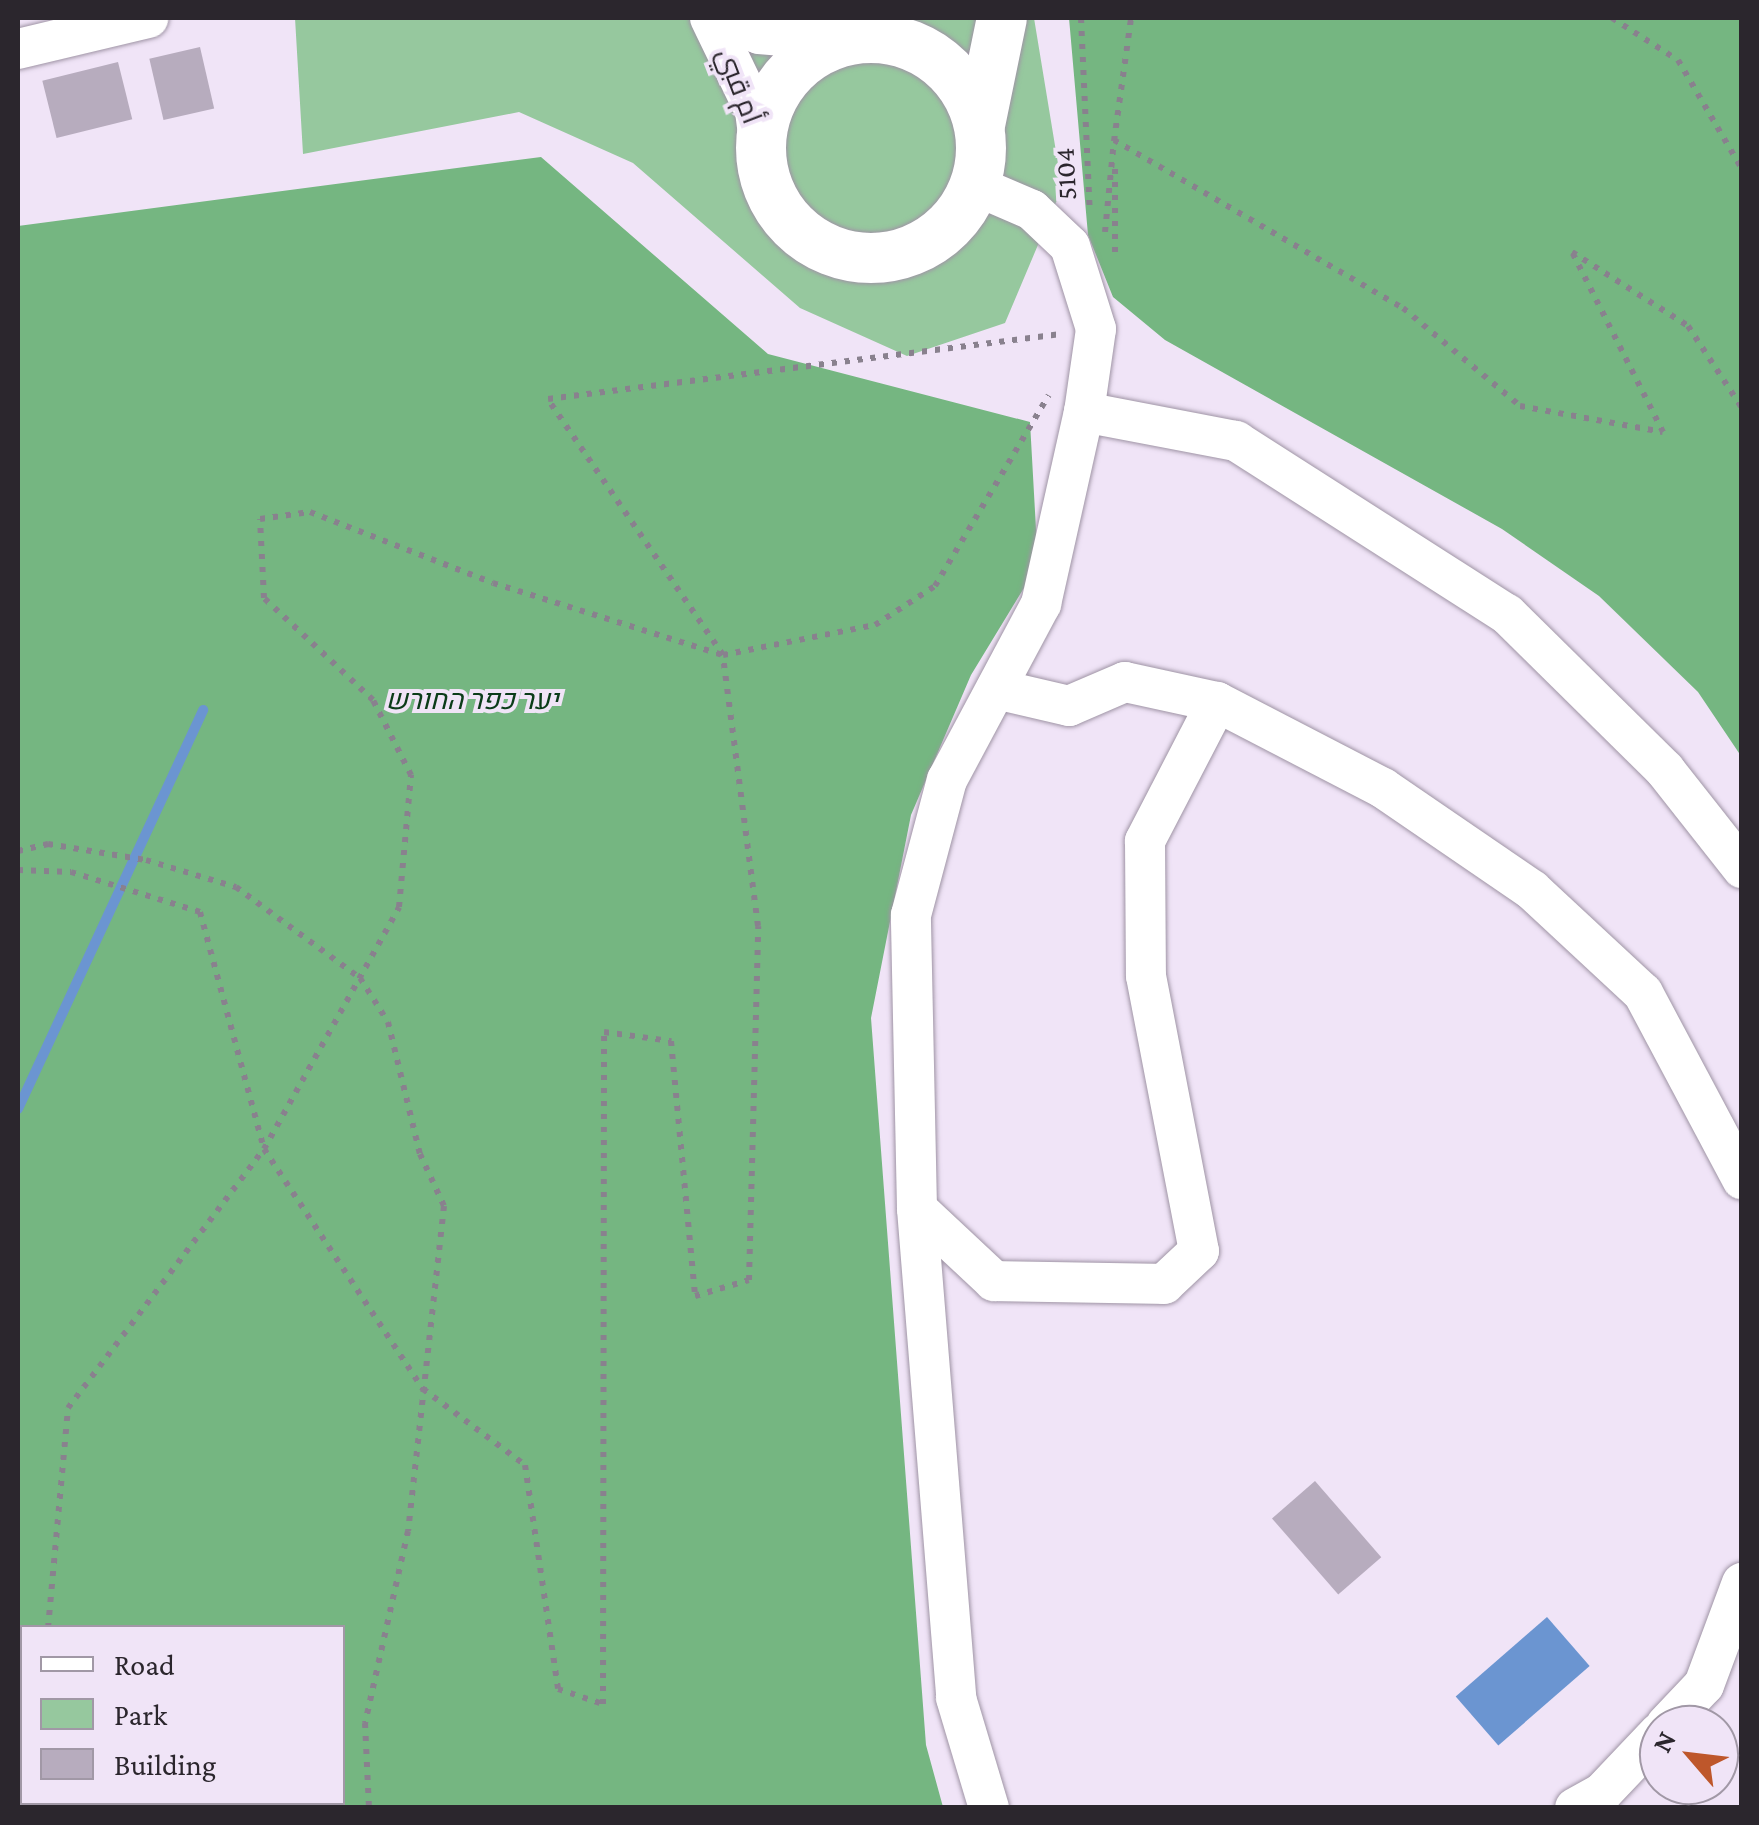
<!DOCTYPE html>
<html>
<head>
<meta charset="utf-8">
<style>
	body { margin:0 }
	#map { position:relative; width:1759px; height:1825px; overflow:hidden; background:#f0e4f7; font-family:"Crimson Pro",Cairo,Heebo,serif }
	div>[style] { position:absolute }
	.green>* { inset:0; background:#96c89e }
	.forest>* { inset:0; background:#75b681 }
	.water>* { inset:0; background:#6b95d1; transform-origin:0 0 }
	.stream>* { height:10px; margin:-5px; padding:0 5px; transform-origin:5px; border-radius:5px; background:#6b95d1 }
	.building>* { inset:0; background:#b7acbe; transform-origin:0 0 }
	.path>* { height:6px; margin-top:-3px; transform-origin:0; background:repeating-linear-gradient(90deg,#89818e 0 5px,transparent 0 13px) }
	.roads { filter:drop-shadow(0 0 2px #9f94a5) drop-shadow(0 0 2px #9f94a5) }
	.minor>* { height:40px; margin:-20px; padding:0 20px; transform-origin:20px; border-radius:20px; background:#fff }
	.tertiary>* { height:50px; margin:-25px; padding:0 25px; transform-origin:25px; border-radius:25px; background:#fff }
	.tertiary>.ring { margin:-25px; padding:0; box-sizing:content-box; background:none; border:50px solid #fff; border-radius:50% }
	span { translate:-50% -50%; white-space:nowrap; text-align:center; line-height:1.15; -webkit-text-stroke:8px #f0e4f7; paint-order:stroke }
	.street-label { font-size:28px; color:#2b262d }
	.park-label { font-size:28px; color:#0b3c19; font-style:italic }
	.frame { position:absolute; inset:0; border:20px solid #2b262d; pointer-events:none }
	.legend { position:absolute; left:20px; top:1625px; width:325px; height:180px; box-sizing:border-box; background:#f0e4f7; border:2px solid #a198a6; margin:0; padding:12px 18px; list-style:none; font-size:30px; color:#2b262d }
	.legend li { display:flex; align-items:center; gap:20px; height:50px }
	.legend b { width:50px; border:2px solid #a198a6 }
	.north { position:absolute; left:1639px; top:1705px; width:100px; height:100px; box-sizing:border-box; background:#f0e4f7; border:2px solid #a198a6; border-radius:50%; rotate:298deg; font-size:28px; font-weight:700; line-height:40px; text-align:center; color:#2b262d }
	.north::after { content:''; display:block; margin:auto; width:35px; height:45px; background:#be572b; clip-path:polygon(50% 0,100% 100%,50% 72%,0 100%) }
</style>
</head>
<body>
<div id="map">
	<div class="green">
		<div style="clip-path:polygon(295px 18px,1034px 18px,1062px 188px,1005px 323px,907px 356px,800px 308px,633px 163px,519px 112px,303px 154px)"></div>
	</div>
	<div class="forest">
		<div style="clip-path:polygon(1069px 18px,1741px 18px,1741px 756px,1698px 692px,1599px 596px,1502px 529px,1165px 340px,1113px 297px,1088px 235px)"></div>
		<div style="clip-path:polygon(evenodd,541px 157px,768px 354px,1030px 422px,1038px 565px,971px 675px,911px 815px,871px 1018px,926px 1745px,943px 1807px,18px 1807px,18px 226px,541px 157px,22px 1628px,342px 1628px,342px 1802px,22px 1802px,22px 1628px)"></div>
	</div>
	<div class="water">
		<div style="left:1547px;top:1617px;width:65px;height:121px;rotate:49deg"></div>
	</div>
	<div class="stream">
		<div style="left:18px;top:1109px;width:440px;rotate:-65.1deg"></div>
	</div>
	<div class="building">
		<div style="left:200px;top:47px;width:63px;height:52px;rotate:77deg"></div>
		<div style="left:118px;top:62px;width:59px;height:78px;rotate:76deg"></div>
		<div style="left:1315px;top:1481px;width:101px;height:57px;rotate:49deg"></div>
	</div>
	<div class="path">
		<div style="left:1081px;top:18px;width:195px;rotate:87.4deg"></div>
		<div style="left:1612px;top:18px;width:78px;rotate:32.5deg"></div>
		<div style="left:1678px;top:60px;width:126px;rotate:59.6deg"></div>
		<div style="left:1114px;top:141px;width:124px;rotate:-82.1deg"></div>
		<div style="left:1115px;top:169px;width:91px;rotate:90deg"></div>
		<div style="left:1105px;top:232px;width:92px;rotate:-84.4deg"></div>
		<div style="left:1114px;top:140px;width:334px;rotate:30.2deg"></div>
		<div style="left:1403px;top:308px;width:153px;rotate:39.9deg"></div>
		<div style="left:1520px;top:406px;width:145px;rotate:10.3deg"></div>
		<div style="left:1663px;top:432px;width:202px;rotate:-116.8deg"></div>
		<div style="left:1572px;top:252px;width:138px;rotate:32.5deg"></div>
		<div style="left:1688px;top:326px;width:98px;rotate:56.6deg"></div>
		<div style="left:18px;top:851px;width:31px;rotate:-13deg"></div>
		<div style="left:48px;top:844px;width:99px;rotate:9.3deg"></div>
		<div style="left:146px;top:860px;width:94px;rotate:16.7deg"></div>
		<div style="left:236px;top:887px;width:154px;rotate:36.3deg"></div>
		<div style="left:360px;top:978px;width:52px;rotate:57.5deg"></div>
		<div style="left:388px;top:1022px;width:136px;rotate:76.4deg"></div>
		<div style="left:420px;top:1154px;width:57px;rotate:65.2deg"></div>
		<div style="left:444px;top:1206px;width:327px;rotate:96.3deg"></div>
		<div style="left:408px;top:1531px;width:197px;rotate:102.6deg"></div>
		<div style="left:365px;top:1723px;width:85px;rotate:87.3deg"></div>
		<div style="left:18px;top:870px;width:53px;rotate:2.2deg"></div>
		<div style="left:71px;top:872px;width:135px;rotate:17.2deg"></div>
		<div style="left:200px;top:912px;width:245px;rotate:74.9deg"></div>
		<div style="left:264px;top:1149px;width:288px;rotate:56.5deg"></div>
		<div style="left:423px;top:1389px;width:127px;rotate:36.7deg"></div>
		<div style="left:525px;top:1465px;width:226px;rotate:81.6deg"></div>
		<div style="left:558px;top:1689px;width:47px;rotate:18.4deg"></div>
		<div style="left:603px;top:1704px;width:672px;rotate:-89.91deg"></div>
		<div style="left:604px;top:1032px;width:68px;rotate:7.7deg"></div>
		<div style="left:671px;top:1041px;width:256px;rotate:84.6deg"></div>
		<div style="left:695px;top:1296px;width:56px;rotate:-16.5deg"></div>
		<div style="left:749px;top:1280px;width:354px;rotate:-88.5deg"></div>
		<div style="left:758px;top:926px;width:273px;rotate:-97.4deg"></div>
		<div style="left:723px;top:655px;width:310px;rotate:-124.4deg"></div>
		<div style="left:548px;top:399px;width:517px;rotate:-7.22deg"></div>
		<div style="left:48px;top:1628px;width:221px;rotate:-84.8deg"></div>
		<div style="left:68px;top:1408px;width:325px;rotate:-52.9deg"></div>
		<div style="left:264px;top:1149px;width:277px;rotate:-60.8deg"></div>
		<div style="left:399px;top:907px;width:133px;rotate:-84.8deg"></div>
		<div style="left:411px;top:775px;width:84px;rotate:-116.9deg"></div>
		<div style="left:373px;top:700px;width:149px;rotate:-136.9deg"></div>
		<div style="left:264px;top:598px;width:79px;rotate:-92.9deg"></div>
		<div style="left:260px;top:519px;width:50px;rotate:-8deg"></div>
		<div style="left:310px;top:512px;width:196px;rotate:21.2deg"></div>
		<div style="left:493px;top:583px;width:241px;rotate:17.4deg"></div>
		<div style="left:723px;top:655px;width:155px;rotate:-11.2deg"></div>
		<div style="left:875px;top:625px;width:72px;rotate:-33deg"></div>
		<div style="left:935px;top:586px;width:222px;rotate:-59.2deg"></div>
		<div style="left:32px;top:1808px;width:6px;rotate:-81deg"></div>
	</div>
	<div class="roads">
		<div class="minor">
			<div style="left:710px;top:18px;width:103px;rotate:64.2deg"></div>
			<div style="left:755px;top:111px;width:47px;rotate:82.7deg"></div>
			<div style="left:718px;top:18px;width:44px;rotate:21.3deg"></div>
			<div style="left:759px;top:34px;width:84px;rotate:4.8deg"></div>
			<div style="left:18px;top:49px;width:134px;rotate:-13.4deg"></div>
			<div style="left:974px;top:185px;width:63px;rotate:23.3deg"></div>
			<div style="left:1032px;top:210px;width:52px;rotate:43.5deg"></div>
			<div style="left:1070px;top:246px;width:87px;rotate:72.6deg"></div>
			<div style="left:1096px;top:329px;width:84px;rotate:98.2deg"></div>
			<div style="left:1084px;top:412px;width:155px;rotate:10.8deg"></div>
			<div style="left:1236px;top:441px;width:322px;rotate:32.6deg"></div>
			<div style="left:1507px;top:614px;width:222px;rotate:44.6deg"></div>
			<div style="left:1665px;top:770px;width:125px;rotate:51.8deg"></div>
			<div style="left:996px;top:689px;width:75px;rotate:13.1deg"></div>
			<div style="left:1069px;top:706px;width:61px;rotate:-23.2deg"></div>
			<div style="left:1125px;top:682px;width:94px;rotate:12.3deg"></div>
			<div style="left:1217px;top:702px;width:157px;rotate:117.4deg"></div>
			<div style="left:1145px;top:841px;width:135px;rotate:89.6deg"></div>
			<div style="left:1146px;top:976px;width:280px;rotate:79.1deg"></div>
			<div style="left:1199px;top:1251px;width:48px;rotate:136.7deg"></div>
			<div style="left:1164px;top:1284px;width:170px;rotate:-179deg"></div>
			<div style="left:994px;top:1281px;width:105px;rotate:-136.9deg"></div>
			<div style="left:917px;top:1209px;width:294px;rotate:-91.2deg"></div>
			<div style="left:911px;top:915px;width:140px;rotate:-75.1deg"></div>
			<div style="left:947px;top:780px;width:200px;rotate:-61.9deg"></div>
			<div style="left:1041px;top:604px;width:197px;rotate:-77.4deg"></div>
			<div style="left:1217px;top:702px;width:187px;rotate:27.4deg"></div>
			<div style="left:1383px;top:788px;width:181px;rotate:34.4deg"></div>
			<div style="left:1532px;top:890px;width:151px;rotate:42.9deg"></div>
			<div style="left:1643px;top:993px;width:211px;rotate:62deg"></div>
			<div style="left:917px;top:1209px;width:491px;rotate:85.4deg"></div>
			<div style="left:956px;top:1698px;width:115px;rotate:73.3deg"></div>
			<div style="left:1666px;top:1725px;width:55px;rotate:-46.5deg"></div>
			<div style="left:1704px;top:1685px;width:109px;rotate:-69.6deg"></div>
			<div style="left:1575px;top:1808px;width:31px;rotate:-29deg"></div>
			<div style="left:1602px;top:1793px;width:83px;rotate:-46.5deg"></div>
		</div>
		<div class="tertiary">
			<div class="ring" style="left:761px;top:38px;width:170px;height:170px"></div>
			<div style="left:980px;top:125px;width:109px;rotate:-78.4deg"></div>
		</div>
	</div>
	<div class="street-label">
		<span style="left:739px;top:86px;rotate:69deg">أم قبي</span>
		<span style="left:1066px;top:174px;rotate:-93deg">5104</span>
	</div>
	<div class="park-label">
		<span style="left:472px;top:700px">יער כפר החורש</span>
	</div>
	<div class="frame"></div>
	<ul class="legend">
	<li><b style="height:12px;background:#fff"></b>Road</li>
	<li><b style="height:28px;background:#96c89e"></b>Park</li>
	<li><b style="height:28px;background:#b7acbe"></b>Building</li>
	</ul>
	<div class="north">N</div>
</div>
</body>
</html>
